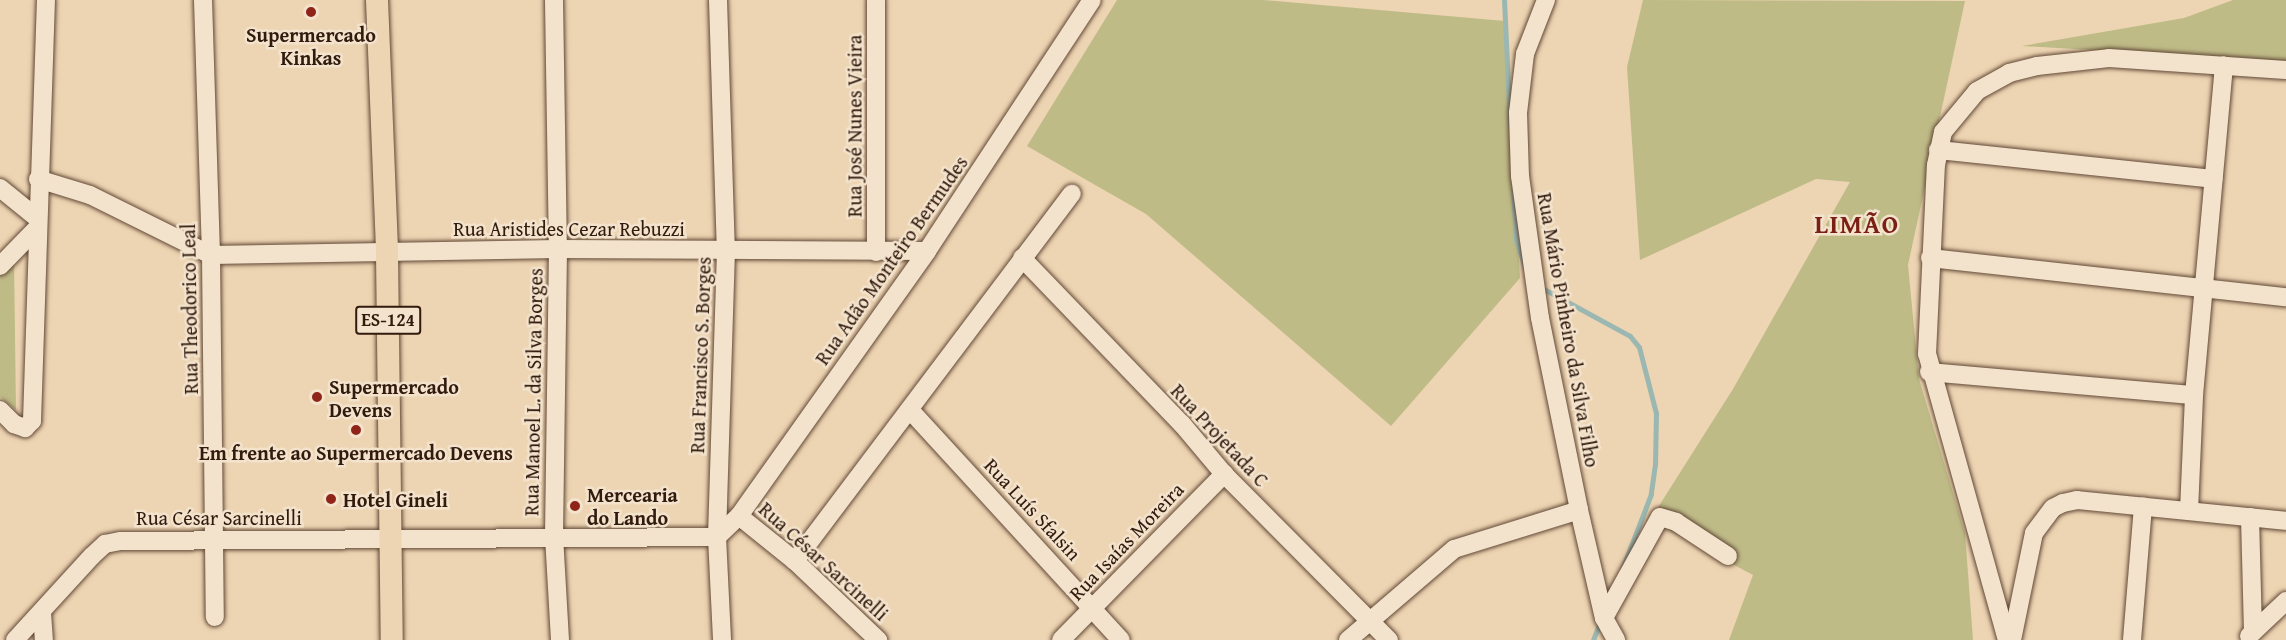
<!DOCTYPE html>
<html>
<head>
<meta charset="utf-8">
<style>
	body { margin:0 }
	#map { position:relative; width:2286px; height:640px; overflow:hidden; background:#edd4b2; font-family:"Gentium Book Plus",serif }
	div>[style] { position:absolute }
	.green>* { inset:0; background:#bfbb87 }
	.stream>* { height:5px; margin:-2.5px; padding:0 2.5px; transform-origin:2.5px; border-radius:2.5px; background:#9ab7b1 }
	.roads { filter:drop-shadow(0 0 2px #614836) drop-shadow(0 0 2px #614836) }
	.minor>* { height:18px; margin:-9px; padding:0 9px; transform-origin:9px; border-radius:9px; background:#f3e3cd }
	.major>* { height:22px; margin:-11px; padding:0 11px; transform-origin:11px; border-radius:11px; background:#edd4b2 }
	.dots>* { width:16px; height:16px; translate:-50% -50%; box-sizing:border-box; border:3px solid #f3e3cd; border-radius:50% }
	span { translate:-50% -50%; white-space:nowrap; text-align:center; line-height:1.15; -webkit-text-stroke:5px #f3e3cd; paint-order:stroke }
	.shield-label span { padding:2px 4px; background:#f3e3cd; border:2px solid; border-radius:4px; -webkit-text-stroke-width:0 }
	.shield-label { font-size:18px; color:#321a0d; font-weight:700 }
	.poi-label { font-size:20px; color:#321a0d; font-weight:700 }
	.left { translate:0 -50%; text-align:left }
	.street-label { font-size:20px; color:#321a0d }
	.district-label { font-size:26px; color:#7a1f14; font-weight:700; letter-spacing:1.5px }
</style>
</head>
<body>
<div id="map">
	<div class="green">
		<div style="clip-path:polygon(1117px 0,1263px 0,1505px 21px,1520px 278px,1391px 426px,1146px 214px,1027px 146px)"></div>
		<div style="clip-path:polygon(1643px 0,1965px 1px,1908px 265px,1919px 379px,1965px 533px,1973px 640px,1729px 640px,1753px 575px,1650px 520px,1733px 389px,1850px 182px,1816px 179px,1640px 260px,1627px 67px)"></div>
		<div style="clip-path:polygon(2233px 0,2286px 0,2286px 61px,2022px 46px,2184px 18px)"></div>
		<div style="clip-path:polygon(14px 260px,16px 410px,0 397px,0 274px)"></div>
	</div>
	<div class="stream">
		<div style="left:1504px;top:0;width:126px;rotate:87.3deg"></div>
		<div style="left:1513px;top:189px;width:51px;rotate:86.6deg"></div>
		<div style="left:1516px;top:240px;width:36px;rotate:72deg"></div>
		<div style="left:1542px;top:288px;width:100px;rotate:28.6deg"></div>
		<div style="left:1630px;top:336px;width:14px;rotate:51deg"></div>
		<div style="left:1639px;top:347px;width:68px;rotate:75.6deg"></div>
		<div style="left:1656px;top:413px;width:51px;rotate:91.1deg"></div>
		<div style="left:1655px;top:464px;width:30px;rotate:98deg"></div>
		<div style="left:1651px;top:494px;width:80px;rotate:111.1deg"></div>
		<div style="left:1593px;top:640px;width:19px;rotate:-69deg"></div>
	</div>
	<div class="roads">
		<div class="minor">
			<div style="left:203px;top:0;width:255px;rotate:88.2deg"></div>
			<div style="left:211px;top:255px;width:362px;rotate:89.4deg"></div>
			<div style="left:554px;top:0;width:249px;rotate:89.1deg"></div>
			<div style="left:558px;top:249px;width:287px;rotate:90.8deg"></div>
			<div style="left:554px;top:536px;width:104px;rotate:86.7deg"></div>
			<div style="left:718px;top:0;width:250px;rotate:88.2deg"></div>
			<div style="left:726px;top:250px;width:287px;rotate:91.8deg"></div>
			<div style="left:717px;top:537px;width:103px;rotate:87.2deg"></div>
			<div style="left:876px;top:0;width:252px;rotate:90deg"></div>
			<div style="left:1546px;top:0;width:58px;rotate:111.3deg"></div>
			<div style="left:1525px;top:54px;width:59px;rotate:96.8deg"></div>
			<div style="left:1518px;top:113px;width:63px;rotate:88.2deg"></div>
			<div style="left:1520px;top:176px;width:143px;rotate:82deg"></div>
			<div style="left:1540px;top:318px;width:196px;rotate:78.5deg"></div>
			<div style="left:1579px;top:510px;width:111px;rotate:77deg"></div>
			<div style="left:1604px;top:618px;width:25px;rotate:61deg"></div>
			<div style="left:1938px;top:150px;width:277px;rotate:6deg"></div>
			<div style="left:38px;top:179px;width:54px;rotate:17.1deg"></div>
			<div style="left:90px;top:195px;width:135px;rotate:26.4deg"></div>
			<div style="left:211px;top:255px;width:347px;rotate:-1deg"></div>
			<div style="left:558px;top:249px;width:369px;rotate:0.3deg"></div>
			<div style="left:0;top:188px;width:46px;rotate:38.9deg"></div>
			<div style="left:1022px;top:258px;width:231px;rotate:46.1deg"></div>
			<div style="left:1182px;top:424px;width:65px;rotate:50deg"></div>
			<div style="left:1224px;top:474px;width:234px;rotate:45.2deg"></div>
			<div style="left:1930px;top:258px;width:358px;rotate:6.3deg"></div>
			<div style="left:0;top:266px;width:52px;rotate:-45.8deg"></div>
			<div style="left:1929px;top:372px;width:266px;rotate:5deg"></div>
			<div style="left:0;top:410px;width:20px;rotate:45deg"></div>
			<div style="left:14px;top:424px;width:12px;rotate:20deg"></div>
			<div style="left:25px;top:428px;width:10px;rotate:-45deg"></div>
			<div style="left:32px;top:421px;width:421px;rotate:-88.1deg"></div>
			<div style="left:910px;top:410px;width:312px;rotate:47.5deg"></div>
			<div style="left:2189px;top:511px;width:116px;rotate:-87.5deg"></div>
			<div style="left:2194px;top:395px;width:331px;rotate:-84.8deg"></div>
			<div style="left:739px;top:516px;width:72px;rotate:38.8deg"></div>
			<div style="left:795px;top:561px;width:115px;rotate:43.6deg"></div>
			<div style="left:2250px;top:517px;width:115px;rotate:88.5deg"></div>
			<div style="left:795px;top:561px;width:460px;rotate:-53deg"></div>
			<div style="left:42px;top:613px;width:27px;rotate:86deg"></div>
			<div style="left:1604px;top:618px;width:115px;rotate:-61deg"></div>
			<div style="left:1660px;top:517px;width:17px;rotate:17deg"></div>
			<div style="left:1676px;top:522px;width:62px;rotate:33.2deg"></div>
			<div style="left:2249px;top:636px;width:51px;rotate:-43.4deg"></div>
			<div style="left:15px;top:640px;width:114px;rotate:-47.5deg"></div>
			<div style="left:92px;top:556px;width:18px;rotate:-43deg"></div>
			<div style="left:105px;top:544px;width:16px;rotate:-11deg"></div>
			<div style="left:121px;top:541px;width:596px;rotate:-0.38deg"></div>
			<div style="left:717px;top:537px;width:30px;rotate:-44deg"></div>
			<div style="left:739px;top:516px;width:325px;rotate:-54.6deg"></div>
			<div style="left:927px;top:251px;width:300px;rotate:-56.7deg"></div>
			<div style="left:1061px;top:640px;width:233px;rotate:-45.5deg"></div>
			<div style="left:1348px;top:640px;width:140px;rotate:-40.6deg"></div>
			<div style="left:1454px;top:549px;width:131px;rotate:-17.3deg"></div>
			<div style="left:2007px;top:640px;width:297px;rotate:-105.6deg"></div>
			<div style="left:1927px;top:354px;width:189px;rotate:-87.3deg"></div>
			<div style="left:1936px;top:165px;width:34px;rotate:-78deg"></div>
			<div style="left:1943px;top:132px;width:53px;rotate:-50.3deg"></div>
			<div style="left:1977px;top:91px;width:37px;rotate:-29deg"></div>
			<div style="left:2009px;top:73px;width:29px;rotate:-14deg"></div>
			<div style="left:2037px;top:66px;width:72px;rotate:-6.3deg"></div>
			<div style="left:2109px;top:58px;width:177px;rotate:3.9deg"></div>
			<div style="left:2012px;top:640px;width:109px;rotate:-78.4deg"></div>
			<div style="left:2034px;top:533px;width:31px;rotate:-53deg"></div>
			<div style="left:2053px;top:508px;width:11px;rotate:-27deg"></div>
			<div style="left:2063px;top:503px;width:14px;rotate:-12deg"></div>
			<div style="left:2077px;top:500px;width:210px;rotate:5.7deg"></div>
			<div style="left:2132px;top:640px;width:134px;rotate:-85.3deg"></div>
		</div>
		<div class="major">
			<div style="left:377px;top:0;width:253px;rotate:87.7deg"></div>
			<div style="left:387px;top:253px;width:387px;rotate:89.3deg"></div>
		</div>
	</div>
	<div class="dots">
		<div style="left:311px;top:12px;background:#8f2418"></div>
		<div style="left:317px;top:397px;background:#8f2418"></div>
		<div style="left:356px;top:430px;background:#8f2418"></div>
		<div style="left:331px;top:499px;background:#8f2418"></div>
		<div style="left:575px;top:506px;background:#8f2418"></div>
	</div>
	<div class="shield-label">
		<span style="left:388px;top:320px">ES-124</span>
	</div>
	<div class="poi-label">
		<span style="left:311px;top:46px">Supermercado<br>Kinkas</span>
		<span class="left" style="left:329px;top:398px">Supermercado<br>Devens</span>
		<span style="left:356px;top:452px">Em frente ao Supermercado Devens</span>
		<span class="left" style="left:587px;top:506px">Mercearia<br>do Lando</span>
		<span class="left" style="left:343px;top:499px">Hotel Gineli</span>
	</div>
	<div class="street-label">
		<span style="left:854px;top:126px;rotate:-90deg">Rua José Nunes Vieira</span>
		<span style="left:569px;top:228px">Rua Aristides Cezar Rebuzzi</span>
		<span style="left:891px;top:260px;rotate:-55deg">Rua Adão Monteiro Bermudes</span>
		<span style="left:189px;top:309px;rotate:-91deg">Rua Theodorico Leal</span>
		<span style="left:1569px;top:330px;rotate:80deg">Rua Mário Pinheiro da Silva Filho</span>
		<span style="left:700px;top:355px;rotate:-88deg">Rua Francisco S. Borges</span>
		<span style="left:533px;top:392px;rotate:-89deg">Rua Manoel L. da Silva Borges</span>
		<span style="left:1220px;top:435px;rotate:47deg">Rua Projetada C</span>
		<span style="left:1033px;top:509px;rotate:47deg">Rua Luís Sfalsin</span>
		<span style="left:219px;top:517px">Rua César Sarcinelli</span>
		<span style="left:1126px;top:541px;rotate:-46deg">Rua Isaías Moreira</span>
		<span style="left:824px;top:561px;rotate:42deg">Rua César Sarcinelli</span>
	</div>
	<div class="district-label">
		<span style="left:1857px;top:224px">LIMÃO</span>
	</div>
</div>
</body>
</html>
